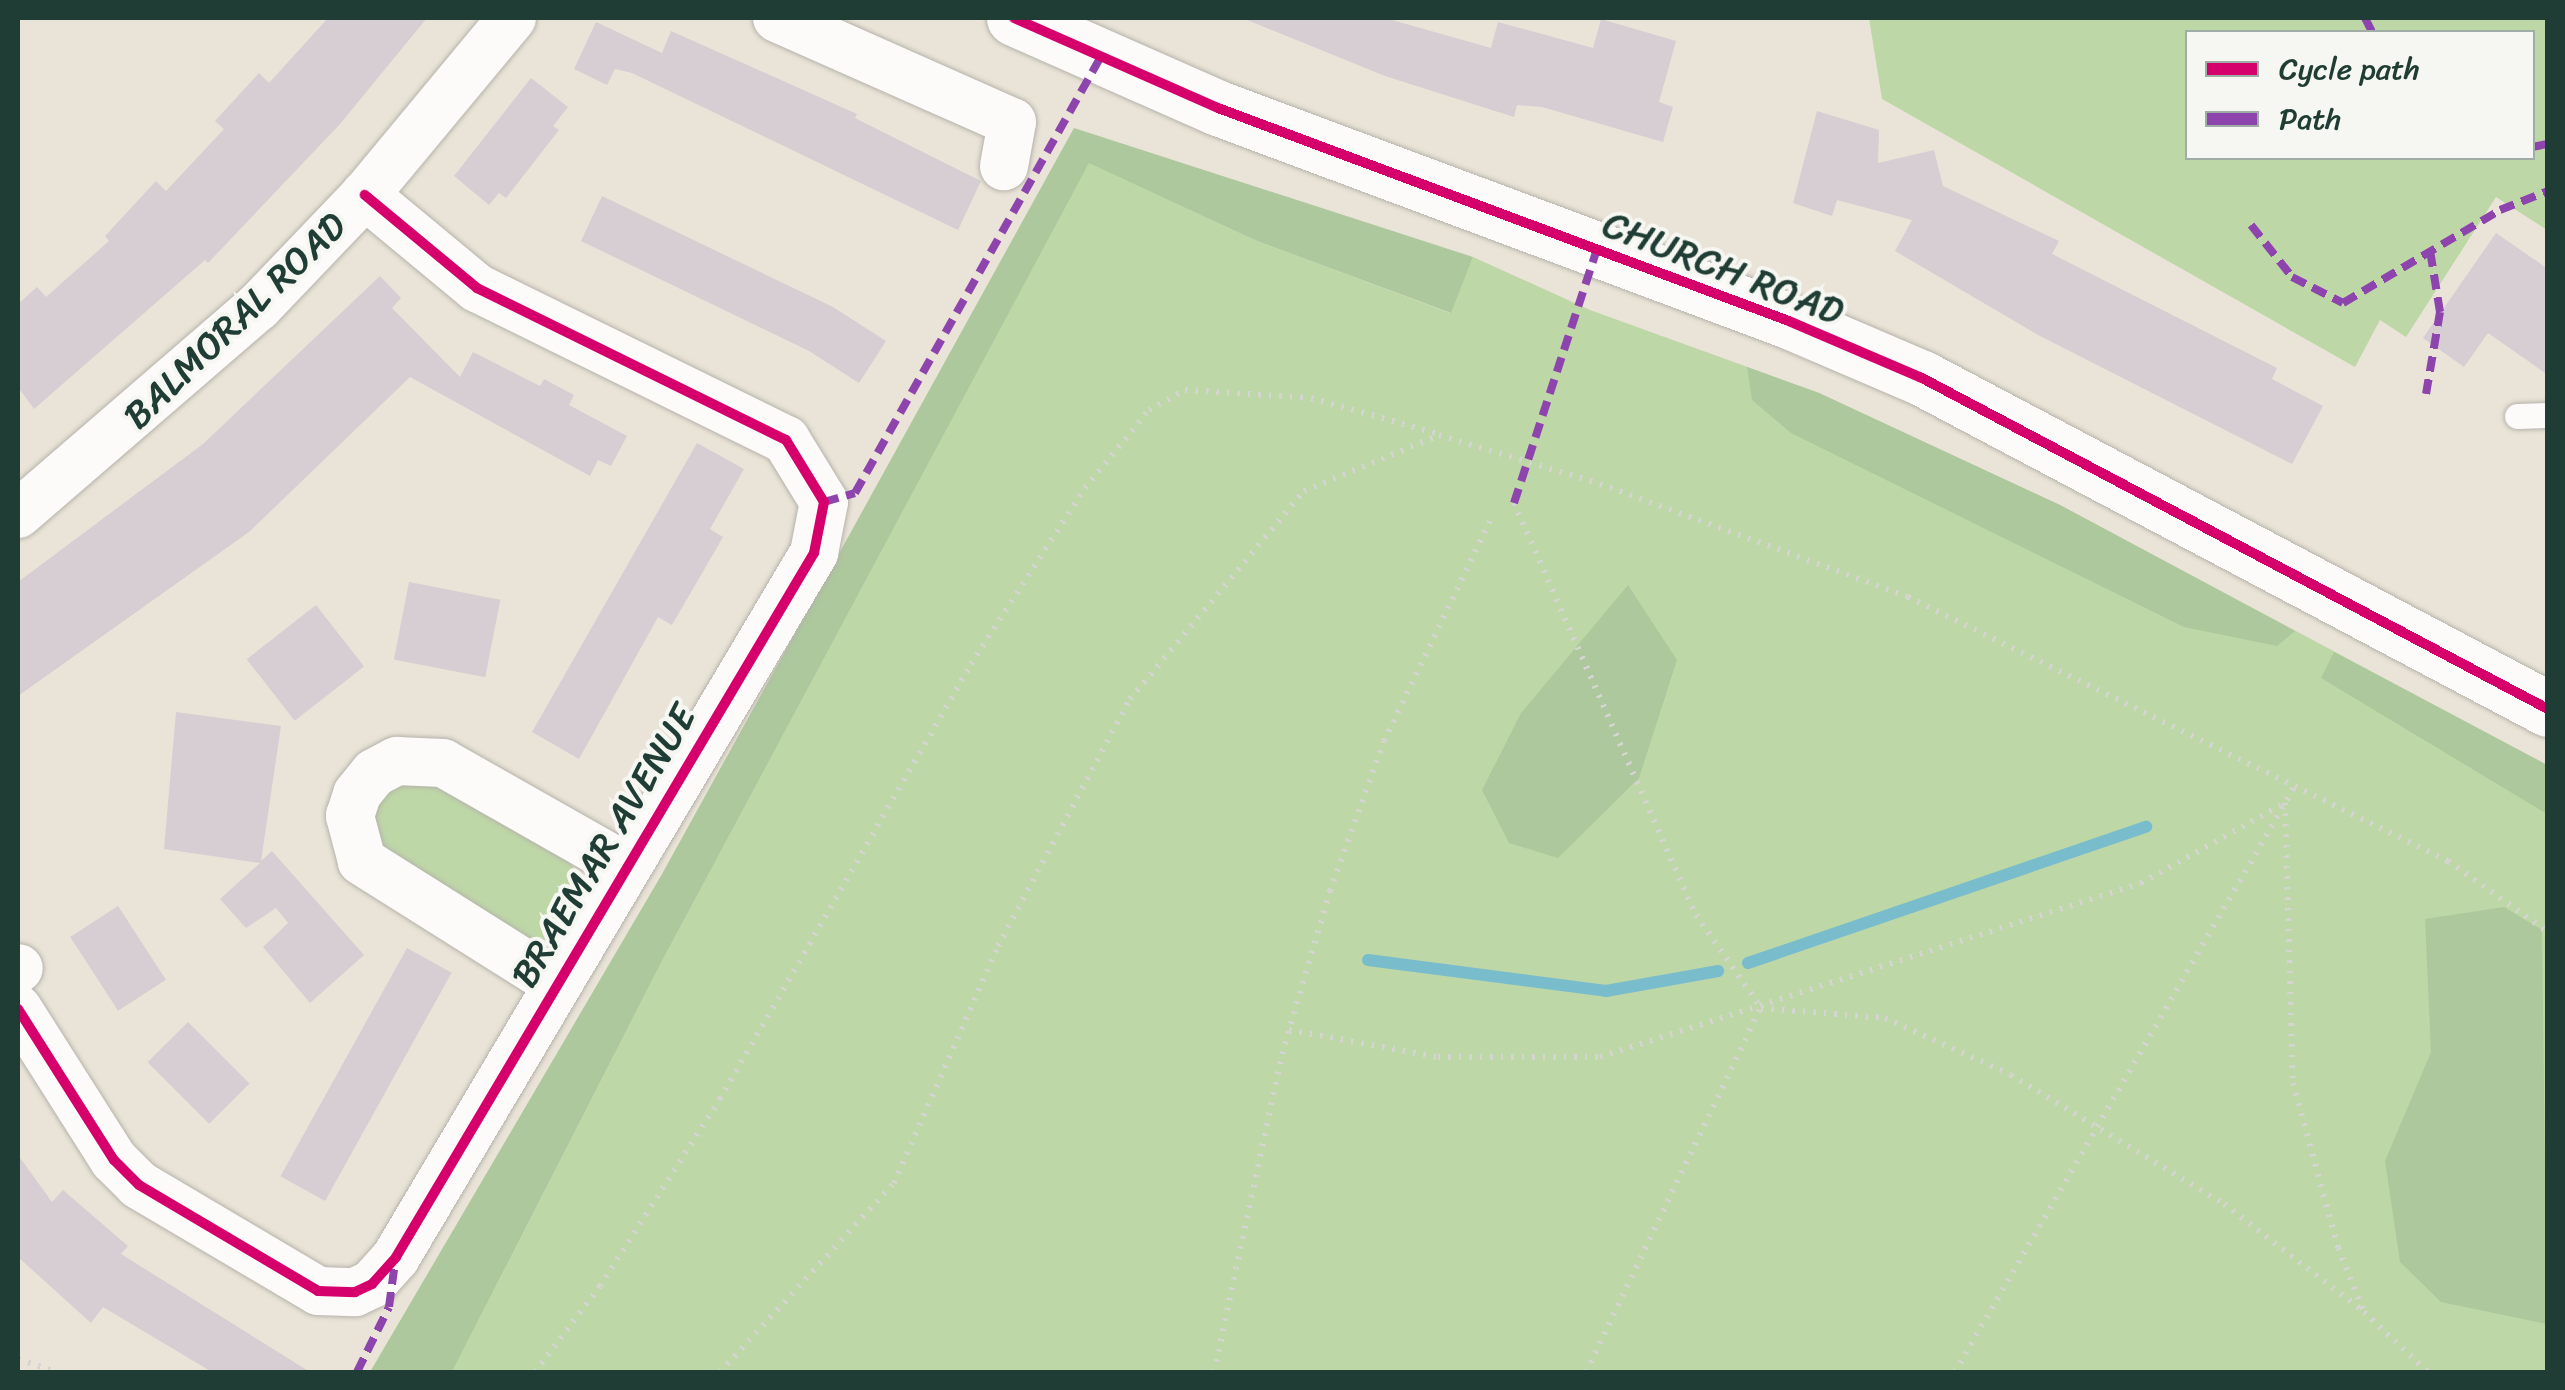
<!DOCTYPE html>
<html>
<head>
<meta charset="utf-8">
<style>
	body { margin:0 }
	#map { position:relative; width:2565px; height:1390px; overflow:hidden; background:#eae3d7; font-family:Sriracha,sans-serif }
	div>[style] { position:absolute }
	.green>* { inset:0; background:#bed7a7 }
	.forest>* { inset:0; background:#adc89d }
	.stream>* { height:12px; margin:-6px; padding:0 6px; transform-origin:6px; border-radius:6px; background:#79bdcc }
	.building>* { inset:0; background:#d6ced3; transform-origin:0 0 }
	.path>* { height:6px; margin-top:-3px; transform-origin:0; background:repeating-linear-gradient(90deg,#d4d4d0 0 2.5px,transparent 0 10.5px) }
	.roads { filter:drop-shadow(0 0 2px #b5b3ab) drop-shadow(0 0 2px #b5b3ab) }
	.lane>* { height:25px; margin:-12.5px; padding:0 12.5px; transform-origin:12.5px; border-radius:12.5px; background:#fcfbf9 }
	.street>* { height:48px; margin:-24px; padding:0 24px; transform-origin:24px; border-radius:24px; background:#fcfbf9 }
	.secondary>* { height:55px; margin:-27.5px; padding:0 27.5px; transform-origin:27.5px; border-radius:27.5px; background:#fcfbf9 }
	.quiet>* { height:8px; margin-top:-4px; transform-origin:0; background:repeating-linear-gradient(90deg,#8e44ad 0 15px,transparent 0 23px) }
	.cycleway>* { height:10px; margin:-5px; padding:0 5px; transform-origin:5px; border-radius:5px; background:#d6006c }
	span { translate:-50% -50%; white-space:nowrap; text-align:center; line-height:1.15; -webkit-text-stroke:8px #f6f6f2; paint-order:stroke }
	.street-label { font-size:38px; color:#1f3d34 }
	.frame { position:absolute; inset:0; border:20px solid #1f3d34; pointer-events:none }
	.legend { position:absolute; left:2185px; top:30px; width:350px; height:130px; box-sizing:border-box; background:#f6f6f2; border:2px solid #a0aca6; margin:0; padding:12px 18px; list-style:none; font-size:30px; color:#1f3d34 }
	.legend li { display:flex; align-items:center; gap:20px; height:50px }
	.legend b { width:50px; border:2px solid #a0aca6 }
</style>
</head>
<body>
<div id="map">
	<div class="green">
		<div style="clip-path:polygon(evenodd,1869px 18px,2547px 18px,2547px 230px,2496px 197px,2406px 337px,2380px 320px,2355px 367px,1882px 99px,1869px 18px,2188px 32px,2532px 32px,2532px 158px,2188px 158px,2188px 32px)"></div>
		<div style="clip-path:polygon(1089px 162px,1257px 241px,1450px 313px,1473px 257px,1590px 310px,1819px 393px,2060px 505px,2547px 765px,2547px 1372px,452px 1372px,661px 963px)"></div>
		<div style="clip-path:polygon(418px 774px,564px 854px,582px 880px,581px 899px,564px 932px,530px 946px,373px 850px,373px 800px)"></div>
	</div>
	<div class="forest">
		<div style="clip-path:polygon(1074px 128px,1473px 257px,1451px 313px,1257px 241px,1089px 163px,661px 963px,452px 1372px,370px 1372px,662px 874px)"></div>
		<div style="clip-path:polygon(1747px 367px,1819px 393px,2060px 505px,2295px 631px,2277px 646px,2184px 627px,1791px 433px,1752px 400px)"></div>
		<div style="clip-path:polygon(1628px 585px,1677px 660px,1639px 778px,1558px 858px,1509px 843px,1482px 790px,1521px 713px)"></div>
		<div style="clip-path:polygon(2334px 652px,2547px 765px,2547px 814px,2321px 678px)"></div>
		<div style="clip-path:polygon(2504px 907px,2542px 930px,2547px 1324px,2441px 1302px,2400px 1262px,2385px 1161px,2431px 1052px,2425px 919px)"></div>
	</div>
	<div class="stream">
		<div style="left:1368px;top:960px;width:240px;rotate:7.4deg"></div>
		<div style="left:1606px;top:991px;width:114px;rotate:-10.1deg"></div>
		<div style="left:1748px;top:963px;width:421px;rotate:-18.9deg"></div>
	</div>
	<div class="building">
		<div style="clip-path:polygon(328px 18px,427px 18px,340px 124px,208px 263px,205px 260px,34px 409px,18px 387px,18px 304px,37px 287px,46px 297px,109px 241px,105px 236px,156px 181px,166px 191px,224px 129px,215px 121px,259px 73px,269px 83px)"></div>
		<div style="clip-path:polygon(1242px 18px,1385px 18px,1491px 48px,1498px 22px,1593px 48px,1601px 19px,1676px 41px,1659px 102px,1673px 107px,1663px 142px,1542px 107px,1517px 105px,1514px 117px,1385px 76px)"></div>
		<div style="clip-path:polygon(596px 22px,662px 53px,671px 31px,857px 114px,855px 118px,981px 181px,958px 230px,632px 73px,615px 69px,607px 85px,574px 69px)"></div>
		<div style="clip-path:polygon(531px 78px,568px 107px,553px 126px,559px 130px,506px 198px,499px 193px,489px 205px,454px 176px)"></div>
		<div style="clip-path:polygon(1817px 111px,1879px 130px,1878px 163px,1934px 150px,1943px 186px,2059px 241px,2052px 254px,2277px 368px,2272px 379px,2323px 406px,2292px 464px,2040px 336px,1895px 251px,1912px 220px,1837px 200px,1832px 216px,1793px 203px)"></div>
		<div style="clip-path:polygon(602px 196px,833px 307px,886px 341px,859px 383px,809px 351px,581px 241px)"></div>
		<div style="clip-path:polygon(2496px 233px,2548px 269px,2548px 375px,2488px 333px,2464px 367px,2423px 338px)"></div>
		<div style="clip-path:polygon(380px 276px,401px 298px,392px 308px,460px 377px,473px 352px,540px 386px,544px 379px,574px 395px,569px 405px,627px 436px,611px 466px,598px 460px,590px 476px,410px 377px,249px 532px,18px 696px,18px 582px,203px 444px)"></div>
		<div style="clip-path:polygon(697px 443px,744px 469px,710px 529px,723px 537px,672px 625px,658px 617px,579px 759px,532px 732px)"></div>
		<div style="left:409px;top:582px;width:93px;height:79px;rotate:11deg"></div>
		<div style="left:316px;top:605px;width:78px;height:88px;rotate:52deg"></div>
		<div style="clip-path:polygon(176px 712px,281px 726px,261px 861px,272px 851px,364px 955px,310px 1003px,263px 947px,288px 923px,276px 908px,246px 928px,220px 899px,260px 863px,164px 849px)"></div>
		<div style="left:118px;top:906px;width:88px;height:57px;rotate:57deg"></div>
		<div style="left:407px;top:948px;width:51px;height:261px;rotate:29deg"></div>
		<div style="left:188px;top:1022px;width:87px;height:57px;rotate:45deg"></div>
		<div style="clip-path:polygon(18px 1155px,52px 1202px,63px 1190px,128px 1246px,121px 1254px,310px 1372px,212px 1372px,103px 1307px,91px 1323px,18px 1257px)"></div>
	</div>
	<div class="path">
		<div style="left:1514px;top:503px;width:450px;rotate:66.2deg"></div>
		<div style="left:1696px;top:915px;width:113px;rotate:55deg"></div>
		<div style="left:1761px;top:1008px;width:124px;rotate:4.6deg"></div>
		<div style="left:1885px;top:1018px;width:138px;rotate:24.3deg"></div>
		<div style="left:2011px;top:1075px;width:249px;rotate:31.2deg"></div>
		<div style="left:2224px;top:1204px;width:177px;rotate:37.6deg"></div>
		<div style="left:2364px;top:1312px;width:88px;rotate:43.2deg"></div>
		<div style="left:1289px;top:1030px;width:151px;rotate:10.3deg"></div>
		<div style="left:1438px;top:1057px;width:162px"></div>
		<div style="left:1600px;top:1057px;width:568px;rotate:-17.83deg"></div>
		<div style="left:2141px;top:883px;width:165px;rotate:-29.1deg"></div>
		<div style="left:2285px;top:803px;width:280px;rotate:88.4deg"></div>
		<div style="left:2293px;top:1083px;width:171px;rotate:74.7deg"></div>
		<div style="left:2338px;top:1248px;width:69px;rotate:67.9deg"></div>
		<div style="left:18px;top:1359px;width:41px;rotate:18.4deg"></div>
		<div style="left:535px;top:1372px;width:108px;rotate:-52.9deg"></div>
		<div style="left:600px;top:1286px;width:222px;rotate:-57.3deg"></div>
		<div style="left:720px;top:1099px;width:502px;rotate:-60.01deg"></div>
		<div style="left:971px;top:664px;width:210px;rotate:-57.1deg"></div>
		<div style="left:1085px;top:488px;width:101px;rotate:-50.6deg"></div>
		<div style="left:1149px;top:410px;width:41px;rotate:-29.1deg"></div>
		<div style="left:1185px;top:390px;width:126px;rotate:3.6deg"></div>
		<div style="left:1311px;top:398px;width:132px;rotate:15.8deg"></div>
		<div style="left:720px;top:1372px;width:257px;rotate:-47.4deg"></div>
		<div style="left:894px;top:1183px;width:259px;rotate:-66.3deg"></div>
		<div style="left:998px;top:946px;width:280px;rotate:-61.9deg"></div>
		<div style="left:1130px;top:699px;width:271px;rotate:-50.1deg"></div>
		<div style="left:1304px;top:491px;width:146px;rotate:-22.5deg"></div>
		<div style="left:1439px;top:435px;width:168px;rotate:16.9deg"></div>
		<div style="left:1600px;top:484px;width:328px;rotate:20.1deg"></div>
		<div style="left:1908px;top:597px;width:601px;rotate:26.05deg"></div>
		<div style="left:2448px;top:861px;width:123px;rotate:35.4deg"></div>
		<div style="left:1214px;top:1372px;width:325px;rotate:-77.9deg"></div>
		<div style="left:1282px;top:1054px;width:170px;rotate:-73.6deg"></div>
		<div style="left:1330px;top:891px;width:159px;rotate:-70.2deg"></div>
		<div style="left:1384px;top:741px;width:249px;rotate:-64.3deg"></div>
		<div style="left:1586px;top:1372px;width:403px;rotate:-64.4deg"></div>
		<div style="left:1955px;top:1372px;width:680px;rotate:-59.89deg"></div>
	</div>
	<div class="roads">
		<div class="lane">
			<div style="left:2517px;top:416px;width:31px;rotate:-2deg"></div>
		</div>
		<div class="street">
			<div style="left:777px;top:18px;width:257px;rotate:23.9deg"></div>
			<div style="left:1012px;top:122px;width:45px;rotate:100.3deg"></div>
			<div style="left:18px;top:514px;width:317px;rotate:-40.8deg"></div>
			<div style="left:258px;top:307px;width:155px;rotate:-46.3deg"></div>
			<div style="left:365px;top:195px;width:230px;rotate:-50.3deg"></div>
			<div style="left:18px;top:969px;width:1px;rotate:-45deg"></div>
			<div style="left:557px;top:984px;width:231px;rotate:-147.8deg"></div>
			<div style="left:362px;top:861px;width:47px;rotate:-104.9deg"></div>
			<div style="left:350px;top:816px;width:23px;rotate:-72deg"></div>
			<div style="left:357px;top:794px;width:27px;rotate:-51deg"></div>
			<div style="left:374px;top:773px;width:26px;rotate:-28deg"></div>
			<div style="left:397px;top:761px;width:46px;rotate:2.5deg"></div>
			<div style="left:443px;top:763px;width:210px;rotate:29.6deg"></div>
			<div style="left:18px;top:1009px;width:179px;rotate:57.6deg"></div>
			<div style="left:114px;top:1160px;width:35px;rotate:45deg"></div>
			<div style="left:139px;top:1185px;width:208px;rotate:30.6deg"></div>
			<div style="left:318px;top:1291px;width:37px;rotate:2deg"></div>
			<div style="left:355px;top:1292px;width:19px;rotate:-25deg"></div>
			<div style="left:372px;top:1284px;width:36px;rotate:-48deg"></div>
			<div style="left:396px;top:1257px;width:819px;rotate:-59.3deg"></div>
			<div style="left:814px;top:553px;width:52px;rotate:-78.9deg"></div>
			<div style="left:824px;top:502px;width:73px;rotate:-121.5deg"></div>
			<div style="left:786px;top:440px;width:344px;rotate:-153.8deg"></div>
			<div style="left:477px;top:288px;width:146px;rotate:-140.3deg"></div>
		</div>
		<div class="secondary">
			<div style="left:1014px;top:18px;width:223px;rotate:23.8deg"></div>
			<div style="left:1218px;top:108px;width:609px;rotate:20.46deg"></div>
			<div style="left:1789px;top:321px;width:145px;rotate:23.2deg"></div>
			<div style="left:1922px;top:378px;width:708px;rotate:27.87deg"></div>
		</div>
	</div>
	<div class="quiet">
		<div style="left:2365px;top:18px;width:16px;rotate:63deg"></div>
		<div style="left:2532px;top:147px;width:16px;rotate:-11deg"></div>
		<div style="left:2251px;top:225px;width:66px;rotate:51.7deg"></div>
		<div style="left:2292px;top:277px;width:57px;rotate:27deg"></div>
		<div style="left:2343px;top:303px;width:182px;rotate:-30.6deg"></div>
		<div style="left:2500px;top:210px;width:52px;rotate:-21.6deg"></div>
		<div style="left:2426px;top:394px;width:83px;rotate:-80.3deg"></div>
		<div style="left:2440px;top:312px;width:63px;rotate:-99.2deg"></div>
		<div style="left:824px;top:502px;width:32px;rotate:-16deg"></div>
		<div style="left:855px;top:493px;width:498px;rotate:-60.6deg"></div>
		<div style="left:1514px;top:503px;width:264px;rotate:-71.9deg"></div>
		<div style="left:357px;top:1372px;width:72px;rotate:-63.8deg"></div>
		<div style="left:389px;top:1307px;width:45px;rotate:-82.4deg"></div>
	</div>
	<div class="cycleway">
		<div style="left:1014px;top:18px;width:223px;rotate:23.8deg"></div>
		<div style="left:1218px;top:108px;width:609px;rotate:20.46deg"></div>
		<div style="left:1789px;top:321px;width:145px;rotate:23.2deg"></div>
		<div style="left:1922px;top:378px;width:708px;rotate:27.87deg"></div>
		<div style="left:18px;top:1009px;width:179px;rotate:57.6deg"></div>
		<div style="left:114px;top:1160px;width:35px;rotate:45deg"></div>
		<div style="left:139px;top:1185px;width:208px;rotate:30.6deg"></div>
		<div style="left:318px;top:1291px;width:37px;rotate:2deg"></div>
		<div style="left:355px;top:1292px;width:19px;rotate:-25deg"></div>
		<div style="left:372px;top:1284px;width:36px;rotate:-48deg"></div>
		<div style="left:396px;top:1257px;width:819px;rotate:-59.3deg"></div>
		<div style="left:814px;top:553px;width:52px;rotate:-78.9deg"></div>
		<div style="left:824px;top:502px;width:73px;rotate:-121.5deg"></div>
		<div style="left:786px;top:440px;width:344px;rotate:-153.8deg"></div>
		<div style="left:477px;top:288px;width:146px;rotate:-140.3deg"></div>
	</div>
	<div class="street-label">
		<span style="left:1723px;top:268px;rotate:21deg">CHURCH ROAD</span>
		<span style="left:235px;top:321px;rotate:-44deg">BALMORAL ROAD</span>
		<span style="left:604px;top:846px;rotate:-59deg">BRAEMAR AVENUE</span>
	</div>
	<div class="frame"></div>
	<ul class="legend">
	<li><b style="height:12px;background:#d6006c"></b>Cycle path</li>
	<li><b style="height:12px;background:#8e44ad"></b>Path</li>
	</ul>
</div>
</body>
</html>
